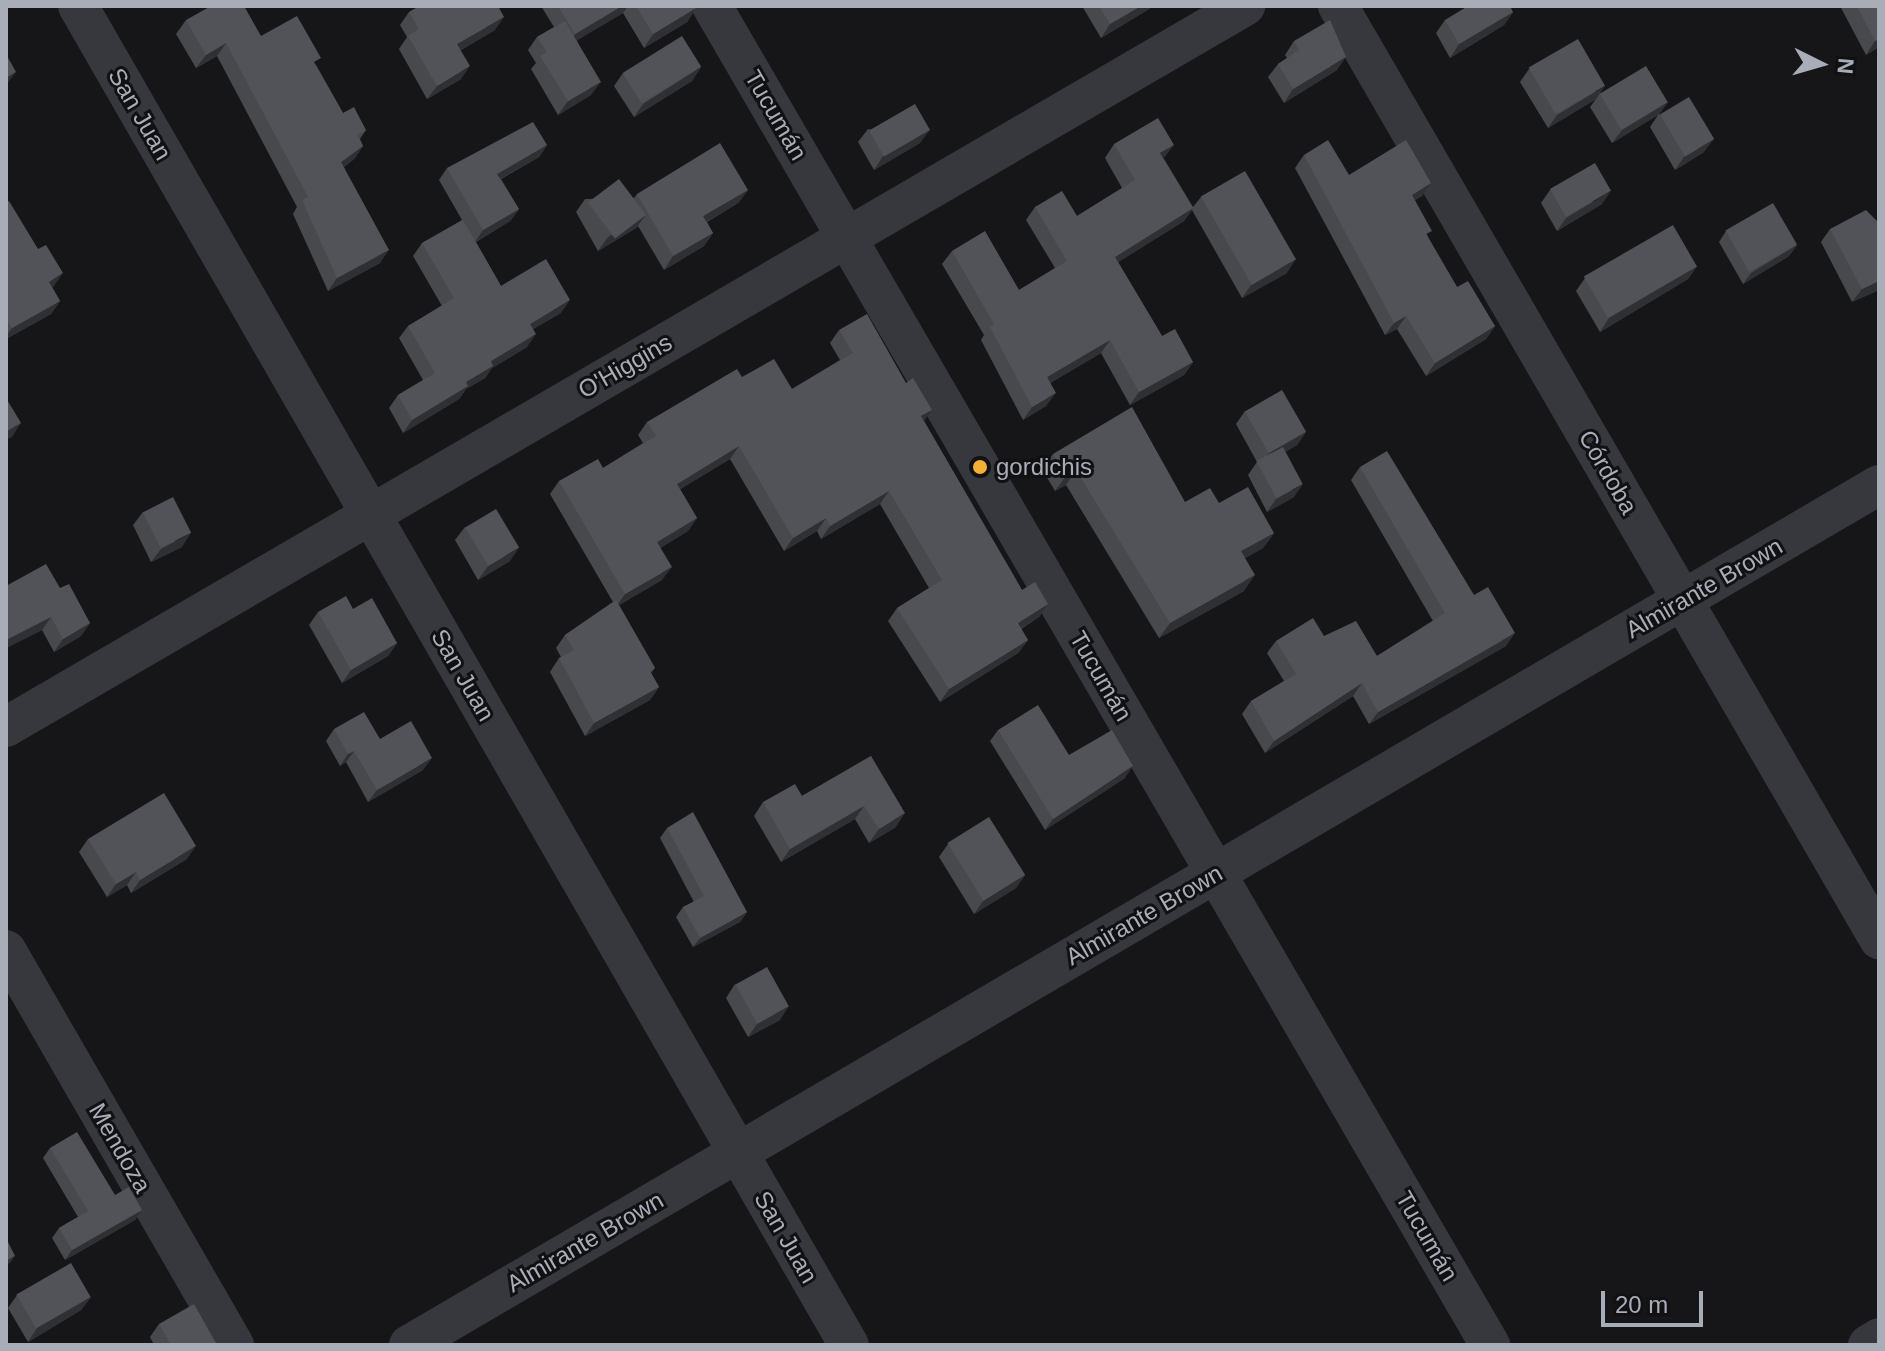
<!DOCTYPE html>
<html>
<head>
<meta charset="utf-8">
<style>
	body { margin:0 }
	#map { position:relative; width:1885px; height:1351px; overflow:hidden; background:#161618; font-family:Arial,sans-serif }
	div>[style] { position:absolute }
	.minor>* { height:40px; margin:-20px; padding:0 20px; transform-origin:20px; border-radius:20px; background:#37383d }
	.wall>* { inset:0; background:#47494d }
	.shaded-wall>* { inset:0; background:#2f3033 }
	.building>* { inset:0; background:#525359; transform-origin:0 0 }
	.dots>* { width:22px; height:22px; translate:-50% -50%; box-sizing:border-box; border:4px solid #111113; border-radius:50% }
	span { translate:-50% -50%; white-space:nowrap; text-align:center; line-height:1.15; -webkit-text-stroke:6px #111113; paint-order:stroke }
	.street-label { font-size:24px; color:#a8adb8 }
	.poi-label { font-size:24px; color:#a8adb8 }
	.left { translate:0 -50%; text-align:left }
	.frame { position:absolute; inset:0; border:8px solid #a8adb8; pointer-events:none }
	.north { position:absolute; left:1781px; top:24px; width:80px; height:80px; -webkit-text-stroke:6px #111113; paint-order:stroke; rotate:95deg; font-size:22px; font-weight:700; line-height:32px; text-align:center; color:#a8adb8 }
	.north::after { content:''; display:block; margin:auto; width:28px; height:36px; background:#a8adb8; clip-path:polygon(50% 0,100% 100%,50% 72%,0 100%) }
	.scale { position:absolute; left:1601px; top:1291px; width:102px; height:36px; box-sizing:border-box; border:4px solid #a8adb8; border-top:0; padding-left:10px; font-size:24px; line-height:28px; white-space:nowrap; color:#a8adb8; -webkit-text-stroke:6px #111113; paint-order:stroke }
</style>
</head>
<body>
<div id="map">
	<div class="minor">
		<div style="left:78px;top:6px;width:1545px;rotate:60.07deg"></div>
		<div style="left:712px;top:6px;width:1549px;rotate:59.84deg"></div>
		<div style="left:1338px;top:6px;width:1079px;rotate:59.89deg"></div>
		<div style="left:6px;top:727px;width:1434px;rotate:-30.2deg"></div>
		<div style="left:6px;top:950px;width:456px;rotate:60deg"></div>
		<div style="left:409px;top:1345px;width:1703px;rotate:-30.33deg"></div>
		<div style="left:1868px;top:1345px;width:13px;rotate:-32deg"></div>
	</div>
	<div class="wall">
		<div style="clip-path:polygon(541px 6px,695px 6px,696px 8px,687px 22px,644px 48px,623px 13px,577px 40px,591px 95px,558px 115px,531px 69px,536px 63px,528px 50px,537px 37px,554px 27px)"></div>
		<div style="clip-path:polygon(1082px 6px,1154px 6px,1101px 38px)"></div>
		<div style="clip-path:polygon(1840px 6px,1879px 6px,1879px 47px,1866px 55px)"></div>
		<div style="clip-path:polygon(409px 12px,495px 30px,461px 50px,461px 79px,427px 99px,399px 49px,407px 37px,400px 25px)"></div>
		<div style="clip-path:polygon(1513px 12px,1504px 25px,1450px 58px,1436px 33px,1445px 20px)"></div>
		<div style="clip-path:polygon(186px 20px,261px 36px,316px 65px,343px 113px,366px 130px,360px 139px,363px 146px,354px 159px,344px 167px,380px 263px,328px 291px,293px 214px,297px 207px,217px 56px,196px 68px,176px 34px)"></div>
		<div style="clip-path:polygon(1294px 41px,1337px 70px,1284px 103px,1268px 77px,1278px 64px,1287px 58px,1285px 55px)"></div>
		<div style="clip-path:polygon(701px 67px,692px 81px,634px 117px,614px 86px,623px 73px)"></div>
		<div style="clip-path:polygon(1529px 69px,1600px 93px,1668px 102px,1659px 114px,1704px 152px,1675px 170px,1650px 127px,1658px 115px,1612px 143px,1590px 107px,1596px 99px,1548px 128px,1520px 82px)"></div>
		<div style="clip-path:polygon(868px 129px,920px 143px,874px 170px,858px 142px)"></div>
		<div style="clip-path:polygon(1114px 144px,1164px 159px,1193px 207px,1201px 197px,1287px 273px,1242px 298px,1192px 210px,1184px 221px,1118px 262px,1162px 336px,1193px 362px,1184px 375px,1130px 405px,1101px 353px,1050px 383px,1046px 406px,1023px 420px,981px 340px,984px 335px,942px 264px,952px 251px,1019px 290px,1055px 268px,1026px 220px,1035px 207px,1077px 216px,1122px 188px,1105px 158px)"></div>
		<div style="clip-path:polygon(547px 145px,539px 157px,501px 179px,519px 209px,510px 221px,476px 242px,501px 286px,561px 313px,533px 329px,527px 347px,492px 368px,485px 378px,466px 389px,459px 399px,403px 433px,389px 408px,398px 395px,423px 380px,399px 338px,408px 326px,442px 306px,413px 256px,422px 243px,462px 220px,439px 180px,447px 168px)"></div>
		<div style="clip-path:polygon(1304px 155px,1349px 175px,1431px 183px,1422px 196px,1415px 200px,1428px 237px,1457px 287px,1495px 326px,1486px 339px,1426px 376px,1397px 329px,1385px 335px,1295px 168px)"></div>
		<div style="clip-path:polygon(748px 190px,738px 203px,707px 222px,713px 233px,704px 246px,664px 270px,638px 226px,636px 228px,598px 251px,576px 212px,585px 199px,634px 198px,637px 194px)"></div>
		<div style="clip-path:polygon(1550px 190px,1602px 204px,1557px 231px,1541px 203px)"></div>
		<div style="clip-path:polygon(6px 202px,54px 286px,52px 287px,60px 301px,51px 314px,6px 339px)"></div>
		<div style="clip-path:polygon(1830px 229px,1879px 290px,1852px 302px,1821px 242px)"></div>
		<div style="clip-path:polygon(1726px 231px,1797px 245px,1789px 256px,1743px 284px,1719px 242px)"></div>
		<div style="clip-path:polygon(1697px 266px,1688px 279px,1600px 332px,1576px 291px,1585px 278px)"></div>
		<div style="clip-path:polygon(839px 330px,924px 421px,1022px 590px,1048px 604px,1039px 617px,1021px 629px,1028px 640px,1018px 653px,940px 702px,888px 621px,897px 608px,929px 588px,880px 504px,821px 539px,817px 531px,784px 551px,730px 459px,680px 489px,697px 518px,688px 531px,660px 548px,662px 580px,619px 605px,655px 668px,651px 673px,659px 687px,650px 700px,585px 736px,550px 672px,559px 658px,561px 657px,556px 648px,565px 635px,613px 602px,550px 494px,559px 481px,603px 468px,643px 443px,638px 435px,647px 422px,742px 377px,792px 389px,840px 360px,830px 343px)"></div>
		<div style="clip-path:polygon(1245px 411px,1306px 432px,1297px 445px,1285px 452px,1294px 497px,1267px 512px,1248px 475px,1257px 462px,1236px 424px)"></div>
		<div style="clip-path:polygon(1053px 454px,1185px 502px,1219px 503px,1274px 533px,1263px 548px,1245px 558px,1244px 591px,1159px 638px,1066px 485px,1055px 491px,1042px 469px)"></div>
		<div style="clip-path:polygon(1360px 467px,1474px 595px,1506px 646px,1369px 724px,1353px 696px,1265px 753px,1242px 714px,1251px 701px,1284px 681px,1267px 653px,1276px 641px,1324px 636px,1377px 656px,1433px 621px,1351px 480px)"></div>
		<div style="clip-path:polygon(143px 512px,182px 547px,151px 562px,133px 525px)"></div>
		<div style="clip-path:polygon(465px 527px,510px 561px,478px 580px,455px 540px)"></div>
		<div style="clip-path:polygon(6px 586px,60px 588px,90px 623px,81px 636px,54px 652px,42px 630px,6px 648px)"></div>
		<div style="clip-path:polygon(353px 609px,397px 643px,388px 656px,342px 683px,309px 625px,318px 612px)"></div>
		<div style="clip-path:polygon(334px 729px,380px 739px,423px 770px,368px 802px,346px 762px,340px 766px,326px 741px)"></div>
		<div style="clip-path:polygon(998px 730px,1069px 755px,1125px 778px,1045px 830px,990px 741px)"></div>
		<div style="clip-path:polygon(871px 756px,896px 827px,869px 843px,855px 819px,781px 862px,754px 816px,763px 802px,802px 796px)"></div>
		<div style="clip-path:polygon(667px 828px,747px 912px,740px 922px,693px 947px,676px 917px,683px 907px,694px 902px,660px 838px)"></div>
		<div style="clip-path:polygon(88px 839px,187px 859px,131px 893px,127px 885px,107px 897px,79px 852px)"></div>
		<div style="clip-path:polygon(948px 844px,1025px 875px,1016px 888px,974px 914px,939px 857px)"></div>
		<div style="clip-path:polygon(735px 984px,780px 1020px,748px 1037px,726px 998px)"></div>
		<div style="clip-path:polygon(50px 1148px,115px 1195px,142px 1210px,135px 1220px,65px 1260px,52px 1238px,59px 1228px,78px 1217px,43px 1158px)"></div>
		<div style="clip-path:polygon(17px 1295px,91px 1297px,81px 1310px,28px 1342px,8px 1308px)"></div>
		<div style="clip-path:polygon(159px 1324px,217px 1345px,154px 1345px,150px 1337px)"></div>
	</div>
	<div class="shaded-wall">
		<div style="clip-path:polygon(622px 6px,628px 6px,623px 13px,566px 47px,575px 34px)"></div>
		<div style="clip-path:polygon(1141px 6px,1154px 6px,1101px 38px,1110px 24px)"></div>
		<div style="clip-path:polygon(696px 8px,687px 22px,644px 48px,653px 34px)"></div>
		<div style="clip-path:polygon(1513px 12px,1504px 25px,1450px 58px,1459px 44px)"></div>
		<div style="clip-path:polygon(504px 17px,495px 30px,448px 58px,457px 44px)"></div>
		<div style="clip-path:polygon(1879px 39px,1879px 47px,1866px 55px,1875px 41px)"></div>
		<div style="clip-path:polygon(226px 43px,217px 56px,196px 68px,206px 55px)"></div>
		<div style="clip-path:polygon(1346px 57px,1337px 70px,1284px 103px,1293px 89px)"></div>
		<div style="clip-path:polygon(470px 66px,461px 79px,427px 99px,437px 86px)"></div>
		<div style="clip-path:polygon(701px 67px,692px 81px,634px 117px,643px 104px)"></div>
		<div style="clip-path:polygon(16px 72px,6px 85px,6px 78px)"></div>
		<div style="clip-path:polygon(601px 82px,591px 95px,558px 115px,568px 101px)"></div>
		<div style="clip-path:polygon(1605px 86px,1596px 99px,1548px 128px,1557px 115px)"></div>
		<div style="clip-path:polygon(1668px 102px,1658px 115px,1612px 143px,1622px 130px)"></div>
		<div style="clip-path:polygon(930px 130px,920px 143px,874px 170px,883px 156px)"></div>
		<div style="clip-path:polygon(1714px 139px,1704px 152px,1675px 170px,1684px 157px)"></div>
		<div style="clip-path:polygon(547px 145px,539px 157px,489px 185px,497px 174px)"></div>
		<div style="clip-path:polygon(1174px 145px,1164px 158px,1151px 166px,1160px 153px)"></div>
		<div style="clip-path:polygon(363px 146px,354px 159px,332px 176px,341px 162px)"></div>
		<div style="clip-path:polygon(1431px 183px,1422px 196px,1403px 207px,1412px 195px)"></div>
		<div style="clip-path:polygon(748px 190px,738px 203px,694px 229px,703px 216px)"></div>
		<div style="clip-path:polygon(1611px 191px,1602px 204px,1557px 231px,1566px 218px)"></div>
		<div style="clip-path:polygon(1193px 208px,1184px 221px,1106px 270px,1115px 257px)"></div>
		<div style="clip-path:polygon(519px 209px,510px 221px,475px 242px,483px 230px)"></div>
		<div style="clip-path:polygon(646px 215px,636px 228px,598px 251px,608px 237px)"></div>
		<div style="clip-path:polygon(713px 233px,704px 246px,664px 270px,673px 256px)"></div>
		<div style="clip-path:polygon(1797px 245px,1789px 256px,1743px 284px,1751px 273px)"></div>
		<div style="clip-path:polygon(389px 250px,380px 263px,328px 291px,337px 278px)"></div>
		<div style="clip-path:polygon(1296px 259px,1287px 273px,1242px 298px,1251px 285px)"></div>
		<div style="clip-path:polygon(1697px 266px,1688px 279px,1600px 332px,1609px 318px)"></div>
		<div style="clip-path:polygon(63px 273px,54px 286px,40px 295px,49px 282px)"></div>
		<div style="clip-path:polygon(1879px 281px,1879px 290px,1852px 302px,1862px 289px)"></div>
		<div style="clip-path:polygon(570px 300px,561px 313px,521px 336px,530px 324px)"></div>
		<div style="clip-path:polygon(60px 301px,51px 314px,6px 339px,6px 336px,12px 328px)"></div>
		<div style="clip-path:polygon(1406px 316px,1397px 329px,1385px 335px,1394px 323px)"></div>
		<div style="clip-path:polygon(1495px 326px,1486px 339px,1426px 376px,1435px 363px)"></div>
		<div style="clip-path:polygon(536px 334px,527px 347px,492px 368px,485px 378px,466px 389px,459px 399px,403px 433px,412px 420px,466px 382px,491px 361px)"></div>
		<div style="clip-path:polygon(1110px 340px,1101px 353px,1037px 390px,1047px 377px)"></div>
		<div style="clip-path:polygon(1193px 362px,1184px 375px,1130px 405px,1139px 392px)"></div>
		<div style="clip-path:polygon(1056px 393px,1046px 406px,1023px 420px,1032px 407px)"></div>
		<div style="clip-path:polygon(932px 410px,923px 423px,921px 416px)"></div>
		<div style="clip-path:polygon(21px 423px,12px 437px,6px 440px,6px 432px)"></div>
		<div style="clip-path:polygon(1306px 432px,1297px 445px,1260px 466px,1269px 453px)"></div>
		<div style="clip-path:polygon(739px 446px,730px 459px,668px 497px,677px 484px)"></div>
		<div style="clip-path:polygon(1076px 470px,1066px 485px,1055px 491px,1066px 476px)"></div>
		<div style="clip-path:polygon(1303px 484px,1294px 497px,1267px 512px,1276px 499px)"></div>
		<div style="clip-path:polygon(889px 491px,880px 504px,821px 539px,830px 526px)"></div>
		<div style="clip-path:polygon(697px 518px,688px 531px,648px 555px,657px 542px)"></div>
		<div style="clip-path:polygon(826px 518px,817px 531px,784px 551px,793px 538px)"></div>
		<div style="clip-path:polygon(191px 533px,182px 547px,151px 562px,161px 549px)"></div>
		<div style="clip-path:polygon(1274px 533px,1263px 548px,1231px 566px,1241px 551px)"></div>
		<div style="clip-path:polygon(519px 548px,510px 561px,478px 580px,488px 566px)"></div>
		<div style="clip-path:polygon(672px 567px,662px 580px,616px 607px,625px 594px)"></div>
		<div style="clip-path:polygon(1255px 575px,1244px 591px,1159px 638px,1170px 623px)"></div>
		<div style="clip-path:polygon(1048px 604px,1039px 617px,1008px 636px,1018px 623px)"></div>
		<div style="clip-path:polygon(51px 617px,42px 630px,6px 648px,6px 640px)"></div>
		<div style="clip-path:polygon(90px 623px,81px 636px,54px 652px,63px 639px)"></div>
		<div style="clip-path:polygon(1515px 633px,1506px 646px,1369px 724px,1378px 712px)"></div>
		<div style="clip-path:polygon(1028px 640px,1018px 653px,940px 702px,949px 689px)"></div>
		<div style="clip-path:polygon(397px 643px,388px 656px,342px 683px,351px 670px)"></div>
		<div style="clip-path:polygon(1362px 683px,1353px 696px,1265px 753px,1274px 741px)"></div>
		<div style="clip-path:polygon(659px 687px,650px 700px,585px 736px,594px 723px)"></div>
		<div style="clip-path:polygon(354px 751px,346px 762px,340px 766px,348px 754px)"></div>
		<div style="clip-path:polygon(432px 758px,423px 770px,368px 802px,377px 790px)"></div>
		<div style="clip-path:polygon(1133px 766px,1125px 778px,1045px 830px,1053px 819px)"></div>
		<div style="clip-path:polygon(864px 806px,855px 819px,781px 862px,790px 849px)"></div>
		<div style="clip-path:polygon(905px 813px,896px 827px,869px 843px,879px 829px)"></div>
		<div style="clip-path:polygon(196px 846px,187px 859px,131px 893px,140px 880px)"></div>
		<div style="clip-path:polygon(136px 872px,127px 885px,107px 897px,116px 884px)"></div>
		<div style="clip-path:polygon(1025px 875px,1016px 888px,974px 914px,983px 901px)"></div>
		<div style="clip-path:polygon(747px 912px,740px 922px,693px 947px,700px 938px)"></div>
		<div style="clip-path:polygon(789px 1006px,780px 1020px,748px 1037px,757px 1024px)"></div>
		<div style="clip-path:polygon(142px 1210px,135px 1220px,65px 1260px,72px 1250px)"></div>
		<div style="clip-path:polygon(15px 1256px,10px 1263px,6px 1265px,6px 1261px)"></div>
		<div style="clip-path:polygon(91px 1297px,81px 1310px,28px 1342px,37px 1328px)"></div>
	</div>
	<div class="building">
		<div style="clip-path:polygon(211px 6px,244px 6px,261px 36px,297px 16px,321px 58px,314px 62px,343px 113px,354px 107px,366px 130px,357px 135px,363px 146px,341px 162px,389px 250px,337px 278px,302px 200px,308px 197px,226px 43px,206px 55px,186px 20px)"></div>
		<div style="clip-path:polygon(419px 6px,498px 6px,504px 17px,457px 44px,470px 66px,437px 86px,408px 36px,419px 29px,409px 12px)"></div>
		<div style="clip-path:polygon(558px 6px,622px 6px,575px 34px)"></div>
		<div style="clip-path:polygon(636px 6px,695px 6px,696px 8px,653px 34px)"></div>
		<div style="clip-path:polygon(1099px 6px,1141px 6px,1110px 24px)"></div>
		<div style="clip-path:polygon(1468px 6px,1510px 6px,1513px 12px,1459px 44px,1445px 20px)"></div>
		<div style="clip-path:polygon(1857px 6px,1879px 6px,1879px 39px,1875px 41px)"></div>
		<div style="clip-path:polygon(1330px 20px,1346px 57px,1293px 89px,1278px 64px,1299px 50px,1294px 41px)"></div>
		<div style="clip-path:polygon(565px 21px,601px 82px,568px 101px,540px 56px,547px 52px,537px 37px)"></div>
		<div style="left:682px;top:36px;width:36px;height:70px;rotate:58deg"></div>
		<div style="left:1578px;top:39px;width:54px;height:57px;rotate:60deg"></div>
		<div style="clip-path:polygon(6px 54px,16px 72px,6px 78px)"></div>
		<div style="left:1646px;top:66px;width:42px;height:54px;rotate:59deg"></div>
		<div style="left:1689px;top:97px;width:49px;height:34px;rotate:59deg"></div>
		<div style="left:915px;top:104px;width:30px;height:53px;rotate:60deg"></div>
		<div style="clip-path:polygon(1158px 118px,1174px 145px,1160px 153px,1193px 208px,1115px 257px,1162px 336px,1175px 329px,1193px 362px,1139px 392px,1110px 340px,1047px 377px,1056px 393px,1032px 407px,990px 327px,994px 324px,952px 251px,985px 231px,1019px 290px,1067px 261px,1035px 207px,1062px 191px,1077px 216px,1135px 180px,1114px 144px)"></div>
		<div style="clip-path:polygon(533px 122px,547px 145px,497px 174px,519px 209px,483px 230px,447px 168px)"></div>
		<div style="clip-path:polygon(1328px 140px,1349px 175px,1406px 140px,1431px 183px,1412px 195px,1432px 231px,1426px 234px,1457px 287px,1468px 281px,1495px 326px,1435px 363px,1406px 316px,1394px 323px,1304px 155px)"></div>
		<div style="clip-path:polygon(720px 143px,748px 190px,703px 216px,713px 233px,673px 256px,637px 194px)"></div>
		<div style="left:1595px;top:163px;width:32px;height:52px;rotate:60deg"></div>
		<div style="left:1245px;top:171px;width:102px;height:51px;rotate:60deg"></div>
		<div style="left:619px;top:179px;width:45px;height:39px;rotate:53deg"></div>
		<div style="clip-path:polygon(9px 201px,38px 249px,46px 245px,63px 273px,49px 282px,60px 301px,12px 328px,6px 319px,6px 202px)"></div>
		<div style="left:1773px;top:203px;width:48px;height:55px;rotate:60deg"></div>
		<div style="clip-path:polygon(1866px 210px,1879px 223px,1879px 281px,1862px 289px,1830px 229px)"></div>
		<div style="clip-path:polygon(463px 220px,501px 286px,546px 259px,570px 300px,530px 324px,536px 334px,491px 361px,493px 366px,466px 382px,468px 386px,412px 420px,398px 395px,435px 373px,408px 326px,454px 298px,422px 243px)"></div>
		<div style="left:1673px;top:225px;width:48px;height:103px;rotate:60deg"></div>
		<div style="clip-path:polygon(867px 314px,906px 383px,913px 378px,932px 410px,921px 416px,1022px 590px,1035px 582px,1048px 604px,1018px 623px,1028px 640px,949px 689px,897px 608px,942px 580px,889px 491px,830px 526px,826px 518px,793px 538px,739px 446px,677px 484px,697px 518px,657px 542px,672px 567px,625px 594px,559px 481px,598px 459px,603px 468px,656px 436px,647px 422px,737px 369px,742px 377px,774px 359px,792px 389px,853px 353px,839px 330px)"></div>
		<div style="left:1282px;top:390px;width:48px;height:43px;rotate:60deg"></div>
		<div style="clip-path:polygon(6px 398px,21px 423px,6px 432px)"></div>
		<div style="clip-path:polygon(1132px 407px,1185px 502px,1210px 488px,1219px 503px,1248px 487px,1274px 533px,1241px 551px,1255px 575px,1170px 623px,1076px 470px,1066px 476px,1053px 454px)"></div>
		<div style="left:1283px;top:447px;width:42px;height:30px;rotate:62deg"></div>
		<div style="clip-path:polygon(1387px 451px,1474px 595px,1488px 587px,1515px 633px,1378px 712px,1362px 683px,1274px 741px,1251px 701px,1296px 674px,1276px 641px,1313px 618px,1324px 636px,1356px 621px,1377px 656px,1445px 613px,1360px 467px)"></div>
		<div style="left:173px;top:497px;width:40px;height:34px;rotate:63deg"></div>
		<div style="left:496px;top:509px;width:45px;height:36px;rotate:59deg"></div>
		<div style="clip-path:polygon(46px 564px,60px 588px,69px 584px,90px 623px,63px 639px,51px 617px,6px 640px,6px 586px)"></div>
		<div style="clip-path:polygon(346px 596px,353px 609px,372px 598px,397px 643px,351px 670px,318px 612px)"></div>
		<div style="clip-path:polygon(616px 600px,655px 668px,650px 671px,659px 687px,594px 723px,559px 658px,574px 650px,565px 635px)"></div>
		<div style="clip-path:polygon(1038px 705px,1069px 755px,1112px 730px,1133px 766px,1053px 819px,998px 730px)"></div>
		<div style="clip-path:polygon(364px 712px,380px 739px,411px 721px,432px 758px,377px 790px,354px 751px,348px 754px,334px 729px)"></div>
		<div style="clip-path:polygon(871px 756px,905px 813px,879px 829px,864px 806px,790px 849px,763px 802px,795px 784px,802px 796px)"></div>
		<div style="clip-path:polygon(164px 793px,196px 846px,140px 880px,136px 872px,116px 884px,88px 839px)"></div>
		<div style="clip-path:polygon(693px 812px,747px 912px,700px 938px,683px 907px,704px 896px,667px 828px)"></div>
		<div style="left:989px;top:817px;width:68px;height:49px;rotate:58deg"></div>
		<div style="left:767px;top:967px;width:45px;height:36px;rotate:61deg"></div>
		<div style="clip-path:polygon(77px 1132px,115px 1195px,129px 1187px,142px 1210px,72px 1250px,59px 1228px,88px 1211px,50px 1148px)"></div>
		<div style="clip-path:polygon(6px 1238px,15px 1256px,6px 1261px)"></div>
		<div style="left:71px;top:1263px;width:39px;height:63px;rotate:60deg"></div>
		<div style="clip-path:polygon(194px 1304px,217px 1345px,171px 1345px,159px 1324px)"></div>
	</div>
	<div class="dots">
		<div style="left:980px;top:467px;background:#f2b134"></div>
	</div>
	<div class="street-label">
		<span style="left:140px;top:114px;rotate:60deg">San Juan</span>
		<span style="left:776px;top:115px;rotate:60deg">Tucumán</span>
		<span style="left:625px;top:366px;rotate:-30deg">O'Higgins</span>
		<span style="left:1608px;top:472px;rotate:60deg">Córdoba</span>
		<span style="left:1704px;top:588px;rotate:-30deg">Almirante Brown</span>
		<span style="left:463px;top:675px;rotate:60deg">San Juan</span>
		<span style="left:1101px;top:676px;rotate:60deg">Tucumán</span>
		<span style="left:1144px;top:915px;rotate:-30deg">Almirante Brown</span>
		<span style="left:120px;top:1148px;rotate:60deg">Mendoza</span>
		<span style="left:1427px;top:1236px;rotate:60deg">Tucumán</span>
		<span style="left:786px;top:1237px;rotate:60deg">San Juan</span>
		<span style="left:585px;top:1242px;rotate:-30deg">Almirante Brown</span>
	</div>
	<div class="poi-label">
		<span class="left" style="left:996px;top:467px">gordichis</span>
	</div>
	<div class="frame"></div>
	<div class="north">N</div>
	<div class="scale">20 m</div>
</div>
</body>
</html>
